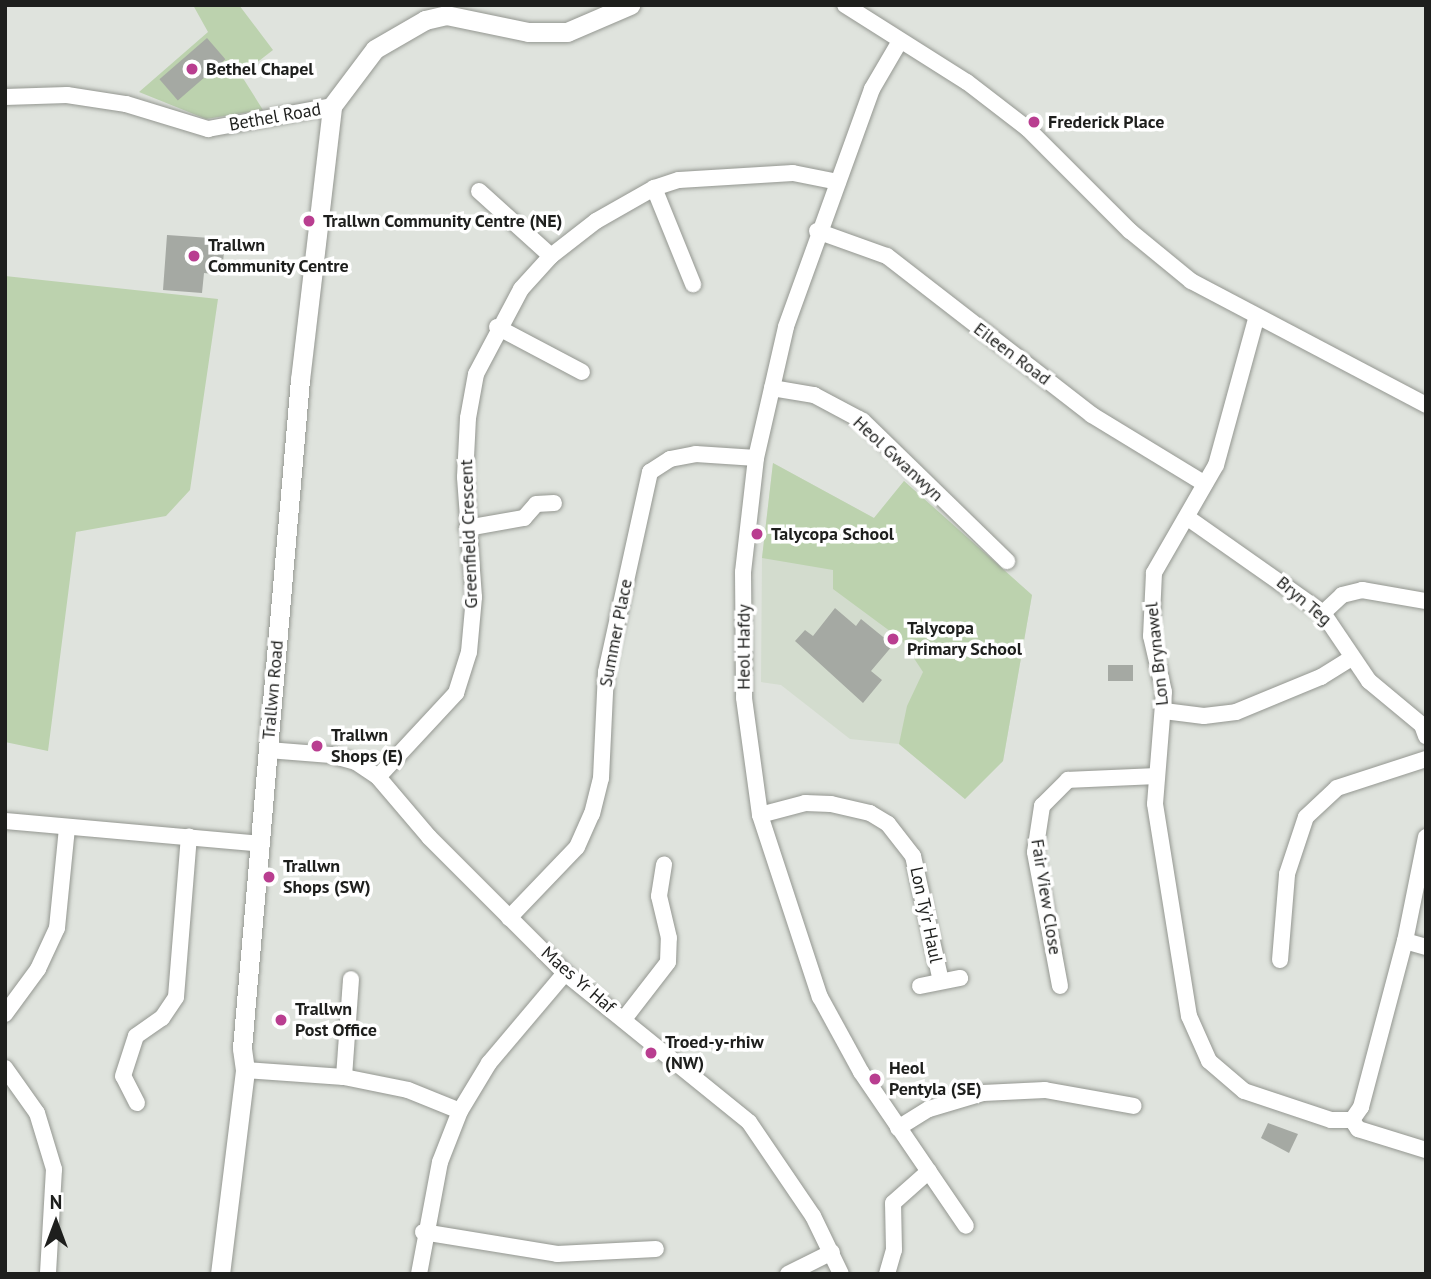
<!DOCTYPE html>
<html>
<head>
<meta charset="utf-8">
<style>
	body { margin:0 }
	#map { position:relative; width:1431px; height:1279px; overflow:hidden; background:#dfe3dd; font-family:"PT Sans",sans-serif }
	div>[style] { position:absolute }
	.built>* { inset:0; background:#d3dcce }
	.green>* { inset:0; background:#bcd2ae }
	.building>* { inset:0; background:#a5a9a3; transform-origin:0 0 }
	.roads { filter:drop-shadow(0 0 2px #949791) drop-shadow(0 0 2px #949791) }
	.minor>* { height:16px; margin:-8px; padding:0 8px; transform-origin:8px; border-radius:8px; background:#fff }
	.tertiary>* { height:19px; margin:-9.5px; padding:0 9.5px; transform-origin:9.5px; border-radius:9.5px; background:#fff }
	.dots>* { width:19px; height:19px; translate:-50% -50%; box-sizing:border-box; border:4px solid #fff; border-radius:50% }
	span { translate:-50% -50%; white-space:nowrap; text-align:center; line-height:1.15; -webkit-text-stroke:7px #fff; paint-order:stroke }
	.poi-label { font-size:18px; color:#1e1f1d; font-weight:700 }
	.left { translate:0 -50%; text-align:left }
	.street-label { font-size:18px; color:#1e1f1d }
	.frame { position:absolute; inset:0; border:7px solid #1e1f1d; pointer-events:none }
	.north { position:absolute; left:21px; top:1188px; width:70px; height:70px; -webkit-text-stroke:5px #fff; paint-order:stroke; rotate:0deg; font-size:19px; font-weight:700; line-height:28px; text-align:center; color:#1e1f1d }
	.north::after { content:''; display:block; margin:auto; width:24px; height:32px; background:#1e1f1d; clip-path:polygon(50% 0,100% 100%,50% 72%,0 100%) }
</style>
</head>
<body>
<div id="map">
	<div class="built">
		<div style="clip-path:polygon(773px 463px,874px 518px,904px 481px,1032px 595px,1003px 761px,965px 799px,899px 744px,850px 739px,781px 685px,761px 682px,762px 558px)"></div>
	</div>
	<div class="green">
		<div style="clip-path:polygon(193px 5px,239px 5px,273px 50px,241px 75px,263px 110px,206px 119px,139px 92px,208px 32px)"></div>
		<div style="clip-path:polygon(5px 276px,218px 299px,190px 490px,166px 516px,76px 532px,48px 751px,5px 742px)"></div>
		<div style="clip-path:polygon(773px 463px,874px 518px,904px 481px,1032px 595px,1003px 761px,965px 799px,899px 744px,907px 706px,923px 672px,902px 640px,833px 589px,833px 570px,762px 558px)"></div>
	</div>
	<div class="building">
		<div style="left:207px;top:38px;width:28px;height:63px;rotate:49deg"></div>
		<div style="clip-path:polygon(167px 235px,225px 239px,222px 275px,204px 273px,202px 293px,163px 290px)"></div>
		<div style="clip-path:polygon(835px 608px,856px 626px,861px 619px,893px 645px,871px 671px,882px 680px,863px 703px,795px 641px,805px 630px,813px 636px)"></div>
		<div style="left:1108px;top:665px;width:25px;height:16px"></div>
		<div style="clip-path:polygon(1268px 1123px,1298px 1134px,1289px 1153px,1261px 1138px)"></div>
	</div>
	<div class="roads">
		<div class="minor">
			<div style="left:845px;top:5px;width:144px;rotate:32.3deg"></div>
			<div style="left:967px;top:82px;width:77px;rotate:37.6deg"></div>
			<div style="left:1028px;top:129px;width:144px;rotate:45deg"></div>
			<div style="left:1130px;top:231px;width:79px;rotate:39.3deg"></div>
			<div style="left:1191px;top:281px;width:266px;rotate:27.8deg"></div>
			<div style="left:900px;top:41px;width:56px;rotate:120.3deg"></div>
			<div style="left:872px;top:89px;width:253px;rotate:109.9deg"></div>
			<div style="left:786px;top:327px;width:134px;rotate:102.9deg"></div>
			<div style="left:756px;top:458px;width:115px;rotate:96.5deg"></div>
			<div style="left:743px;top:572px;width:126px;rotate:89.5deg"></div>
			<div style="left:744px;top:698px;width:118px;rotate:82.2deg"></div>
			<div style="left:760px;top:815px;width:192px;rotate:71.8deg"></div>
			<div style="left:820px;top:997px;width:85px;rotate:61.3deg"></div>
			<div style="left:861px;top:1072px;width:186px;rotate:55.7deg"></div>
			<div style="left:5px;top:97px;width:62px;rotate:-1.8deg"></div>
			<div style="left:67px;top:95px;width:60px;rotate:8.7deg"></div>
			<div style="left:126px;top:104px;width:86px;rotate:17deg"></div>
			<div style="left:208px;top:129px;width:126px;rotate:-10.5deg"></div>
			<div style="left:654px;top:188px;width:104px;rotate:67.9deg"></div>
			<div style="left:479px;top:191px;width:97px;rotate:42.1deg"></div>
			<div style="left:817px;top:231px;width:74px;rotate:19.7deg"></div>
			<div style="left:887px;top:256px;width:259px;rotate:37.8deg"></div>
			<div style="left:1092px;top:415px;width:132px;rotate:31.4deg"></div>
			<div style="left:1256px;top:319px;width:151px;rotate:105.3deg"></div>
			<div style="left:1216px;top:465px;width:125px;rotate:119.9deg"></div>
			<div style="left:1154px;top:573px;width:63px;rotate:92.7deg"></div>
			<div style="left:1151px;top:636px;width:57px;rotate:76.9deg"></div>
			<div style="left:1164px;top:692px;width:112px;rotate:94.6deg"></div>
			<div style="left:1155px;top:804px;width:215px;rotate:80.9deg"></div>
			<div style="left:1189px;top:1016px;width:49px;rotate:66deg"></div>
			<div style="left:1209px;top:1061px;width:46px;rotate:40.6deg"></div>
			<div style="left:1244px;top:1091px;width:92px;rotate:18.4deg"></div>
			<div style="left:1331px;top:1120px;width:21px"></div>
			<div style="left:497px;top:327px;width:96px;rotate:27.9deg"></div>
			<div style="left:772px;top:388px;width:43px;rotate:9.5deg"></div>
			<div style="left:814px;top:395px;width:55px;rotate:28deg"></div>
			<div style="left:863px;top:421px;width:201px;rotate:44.2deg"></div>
			<div style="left:1188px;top:518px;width:165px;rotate:35.1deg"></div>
			<div style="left:1323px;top:613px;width:82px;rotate:55.9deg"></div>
			<div style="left:1369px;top:681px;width:69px;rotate:39.7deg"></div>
			<div style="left:1422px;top:725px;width:12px;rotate:70deg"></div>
			<div style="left:467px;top:528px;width:58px;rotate:-10deg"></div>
			<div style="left:524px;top:518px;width:18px;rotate:-49deg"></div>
			<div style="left:536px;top:504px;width:18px;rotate:-3deg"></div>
			<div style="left:1323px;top:613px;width:26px;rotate:-43deg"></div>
			<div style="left:1342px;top:595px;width:21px;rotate:-14deg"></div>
			<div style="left:1362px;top:590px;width:65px;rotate:9.8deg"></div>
			<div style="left:1164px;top:711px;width:40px;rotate:7.1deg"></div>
			<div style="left:1204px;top:716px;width:32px;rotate:-7deg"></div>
			<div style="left:1236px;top:712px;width:92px;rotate:-22.4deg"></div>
			<div style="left:1321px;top:677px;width:36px;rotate:-32deg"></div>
			<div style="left:268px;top:750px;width:63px;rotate:4.5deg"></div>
			<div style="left:331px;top:755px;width:26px;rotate:16deg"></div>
			<div style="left:356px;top:762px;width:27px;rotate:34deg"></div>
			<div style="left:378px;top:777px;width:79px;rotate:49.6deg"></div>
			<div style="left:429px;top:837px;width:192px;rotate:45deg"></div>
			<div style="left:565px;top:973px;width:237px;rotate:39deg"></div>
			<div style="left:749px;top:1122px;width:114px;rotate:55.8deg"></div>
			<div style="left:813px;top:1216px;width:64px;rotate:64.2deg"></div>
			<div style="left:378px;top:777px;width:115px;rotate:-47.1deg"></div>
			<div style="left:456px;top:693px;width:43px;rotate:-72.4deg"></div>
			<div style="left:469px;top:652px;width:55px;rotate:-84.8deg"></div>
			<div style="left:474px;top:597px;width:120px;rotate:-94.3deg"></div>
			<div style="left:465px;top:477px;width:59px;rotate:-87.1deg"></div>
			<div style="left:468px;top:418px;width:45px;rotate:-79.7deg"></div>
			<div style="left:476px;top:374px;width:96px;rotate:-62.1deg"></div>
			<div style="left:521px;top:289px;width:45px;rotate:-47.7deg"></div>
			<div style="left:551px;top:256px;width:57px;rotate:-37.9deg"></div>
			<div style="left:596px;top:221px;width:67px;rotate:-29.6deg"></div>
			<div style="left:654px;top:188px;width:26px;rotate:-18deg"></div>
			<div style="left:679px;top:180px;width:114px;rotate:-3.5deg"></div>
			<div style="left:793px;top:173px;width:46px;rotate:11.3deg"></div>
			<div style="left:760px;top:815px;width:47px;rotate:-14.9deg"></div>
			<div style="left:805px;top:803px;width:26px;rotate:2deg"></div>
			<div style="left:831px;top:804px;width:40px;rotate:13deg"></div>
			<div style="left:870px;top:813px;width:21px;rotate:31deg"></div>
			<div style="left:888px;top:824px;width:41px;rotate:52deg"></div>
			<div style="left:913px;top:856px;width:128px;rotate:77.4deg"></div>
			<div style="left:5px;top:821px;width:258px;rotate:5.1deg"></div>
			<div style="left:509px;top:918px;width:98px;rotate:-46.2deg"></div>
			<div style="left:577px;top:847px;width:36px;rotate:-66deg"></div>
			<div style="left:592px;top:814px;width:37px;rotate:-76deg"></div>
			<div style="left:601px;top:778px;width:106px;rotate:-87.3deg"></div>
			<div style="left:606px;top:672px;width:205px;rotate:-77.6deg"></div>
			<div style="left:650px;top:472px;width:24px;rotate:-33deg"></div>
			<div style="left:670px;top:459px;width:26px;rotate:-11deg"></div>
			<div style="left:696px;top:454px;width:60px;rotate:3.8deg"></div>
			<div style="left:1405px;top:941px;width:22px;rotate:16deg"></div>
			<div style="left:1280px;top:960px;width:86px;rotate:-85.3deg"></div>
			<div style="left:1287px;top:874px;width:60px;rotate:-71.6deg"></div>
			<div style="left:1306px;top:817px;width:42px;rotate:-43.1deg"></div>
			<div style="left:1337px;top:788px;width:94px;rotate:-18deg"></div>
			<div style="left:920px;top:986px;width:41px;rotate:-11.3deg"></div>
			<div style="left:1060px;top:986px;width:136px;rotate:-100.6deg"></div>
			<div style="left:1035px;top:852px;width:47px;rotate:-81.3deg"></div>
			<div style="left:1042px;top:806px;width:37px;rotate:-45deg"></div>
			<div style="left:1068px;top:780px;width:87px;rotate:-2.6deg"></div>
			<div style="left:5px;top:1014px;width:56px;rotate:-53.7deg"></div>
			<div style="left:38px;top:969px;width:45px;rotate:-65.1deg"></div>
			<div style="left:57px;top:928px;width:100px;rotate:-84.3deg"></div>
			<div style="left:624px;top:1019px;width:72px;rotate:-52.3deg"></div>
			<div style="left:668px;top:962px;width:24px;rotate:-88deg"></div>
			<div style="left:669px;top:938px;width:43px;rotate:-103.4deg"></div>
			<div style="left:659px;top:896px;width:32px;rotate:-81deg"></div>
			<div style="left:5px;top:1068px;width:55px;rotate:54.6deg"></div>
			<div style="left:37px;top:1113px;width:59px;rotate:73.1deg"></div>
			<div style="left:54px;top:1169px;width:105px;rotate:93.3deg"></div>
			<div style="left:245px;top:1070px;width:99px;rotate:4deg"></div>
			<div style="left:344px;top:1077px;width:65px;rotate:11.5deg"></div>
			<div style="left:408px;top:1090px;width:56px;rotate:22deg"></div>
			<div style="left:344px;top:1077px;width:98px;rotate:-85.9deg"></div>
			<div style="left:137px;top:1103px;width:30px;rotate:-117deg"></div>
			<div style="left:123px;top:1076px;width:42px;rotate:-72deg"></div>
			<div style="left:136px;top:1036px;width:32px;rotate:-35deg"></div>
			<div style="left:162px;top:1018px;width:25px;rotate:-56deg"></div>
			<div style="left:176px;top:997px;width:161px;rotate:-85.4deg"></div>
			<div style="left:1352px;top:1120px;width:16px;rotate:-55deg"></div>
			<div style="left:1361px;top:1107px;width:172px;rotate:-75.2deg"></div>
			<div style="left:1405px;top:941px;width:106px;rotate:-78.6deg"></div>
			<div style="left:1352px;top:1120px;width:11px;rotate:56deg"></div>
			<div style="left:1358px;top:1129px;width:71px;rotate:17.2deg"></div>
			<div style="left:898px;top:1128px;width:36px;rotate:-32deg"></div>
			<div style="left:929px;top:1109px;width:56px;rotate:-16.5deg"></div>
			<div style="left:983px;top:1093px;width:62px;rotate:-2.8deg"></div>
			<div style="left:1045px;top:1090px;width:90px;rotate:10.2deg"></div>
			<div style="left:423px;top:1232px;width:136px;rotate:9.3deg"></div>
			<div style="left:557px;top:1254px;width:99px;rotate:-2.9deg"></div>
			<div style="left:419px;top:1274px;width:114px;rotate:-79.4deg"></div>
			<div style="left:440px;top:1162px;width:55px;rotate:-68.6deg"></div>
			<div style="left:460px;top:1111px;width:56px;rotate:-58.9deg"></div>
			<div style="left:489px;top:1063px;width:118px;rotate:-49.8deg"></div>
			<div style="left:788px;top:1274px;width:49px;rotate:-26.6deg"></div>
			<div style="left:887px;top:1274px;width:25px;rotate:-74deg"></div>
			<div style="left:894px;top:1250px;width:47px;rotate:-91.2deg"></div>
			<div style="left:893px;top:1203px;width:48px;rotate:-41.6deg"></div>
		</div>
		<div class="tertiary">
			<div style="left:220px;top:1274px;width:206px;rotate:-83deg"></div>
			<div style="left:245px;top:1070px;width:22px;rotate:-98deg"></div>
			<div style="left:242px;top:1048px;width:671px;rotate:-85.04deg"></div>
			<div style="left:300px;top:380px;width:276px;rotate:-83.3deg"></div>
			<div style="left:332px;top:106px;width:71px;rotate:-53deg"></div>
			<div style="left:375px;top:49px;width:58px;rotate:-30.1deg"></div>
			<div style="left:425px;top:20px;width:22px;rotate:-13deg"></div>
			<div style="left:446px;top:15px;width:84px;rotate:11.7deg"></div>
			<div style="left:528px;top:32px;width:39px"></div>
			<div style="left:567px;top:32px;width:69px;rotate:-23.2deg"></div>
		</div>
	</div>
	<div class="dots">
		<div style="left:192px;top:69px;background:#b93e90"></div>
		<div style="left:1034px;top:122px;background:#b93e90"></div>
		<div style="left:309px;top:221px;background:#b93e90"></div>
		<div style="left:194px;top:256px;background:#b93e90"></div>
		<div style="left:757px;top:534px;background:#b93e90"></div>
		<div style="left:893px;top:639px;background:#b93e90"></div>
		<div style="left:317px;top:746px;background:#b93e90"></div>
		<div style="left:269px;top:877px;background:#b93e90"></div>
		<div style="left:281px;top:1020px;background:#b93e90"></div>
		<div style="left:651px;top:1053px;background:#b93e90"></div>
		<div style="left:875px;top:1079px;background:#b93e90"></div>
	</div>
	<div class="poi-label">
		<span class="left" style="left:206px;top:69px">Bethel Chapel</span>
		<span class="left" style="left:1048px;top:122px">Frederick Place</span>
		<span class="left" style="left:323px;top:221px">Trallwn Community Centre (NE)</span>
		<span class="left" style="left:208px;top:256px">Trallwn<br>Community Centre</span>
		<span class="left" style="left:771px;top:534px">Talycopa School</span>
		<span class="left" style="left:907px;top:639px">Talycopa<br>Primary School</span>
		<span class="left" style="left:331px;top:746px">Trallwn<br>Shops (E)</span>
		<span class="left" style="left:283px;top:877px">Trallwn<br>Shops (SW)</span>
		<span class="left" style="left:295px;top:1020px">Trallwn<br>Post Office</span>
		<span class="left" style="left:665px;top:1053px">Troed-y-rhiw<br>(NW)</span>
		<span class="left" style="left:889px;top:1079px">Heol<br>Pentyla (SE)</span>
	</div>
	<div class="street-label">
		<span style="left:275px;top:117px;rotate:-10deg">Bethel Road</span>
		<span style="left:1012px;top:354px;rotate:37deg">Eileen Road</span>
		<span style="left:898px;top:459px;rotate:43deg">Heol Gwanwyn</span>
		<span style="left:469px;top:534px;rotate:-92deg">Greenfield Crescent</span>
		<span style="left:1304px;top:601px;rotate:40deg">Bryn Teg</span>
		<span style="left:616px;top:633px;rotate:-79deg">Summer Place</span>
		<span style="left:744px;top:647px;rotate:-90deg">Heol Hafdy</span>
		<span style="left:1157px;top:654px;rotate:-96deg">Lon Brynawel</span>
		<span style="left:273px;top:690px;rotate:-85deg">Trallwn Road</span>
		<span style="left:1046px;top:897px;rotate:81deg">Fair View Close</span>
		<span style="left:926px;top:915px;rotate:78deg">Lon Ty'r Haul</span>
		<span style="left:578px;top:980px;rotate:41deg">Maes Yr Haf</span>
	</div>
	<div class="frame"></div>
	<div class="north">N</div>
</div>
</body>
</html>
